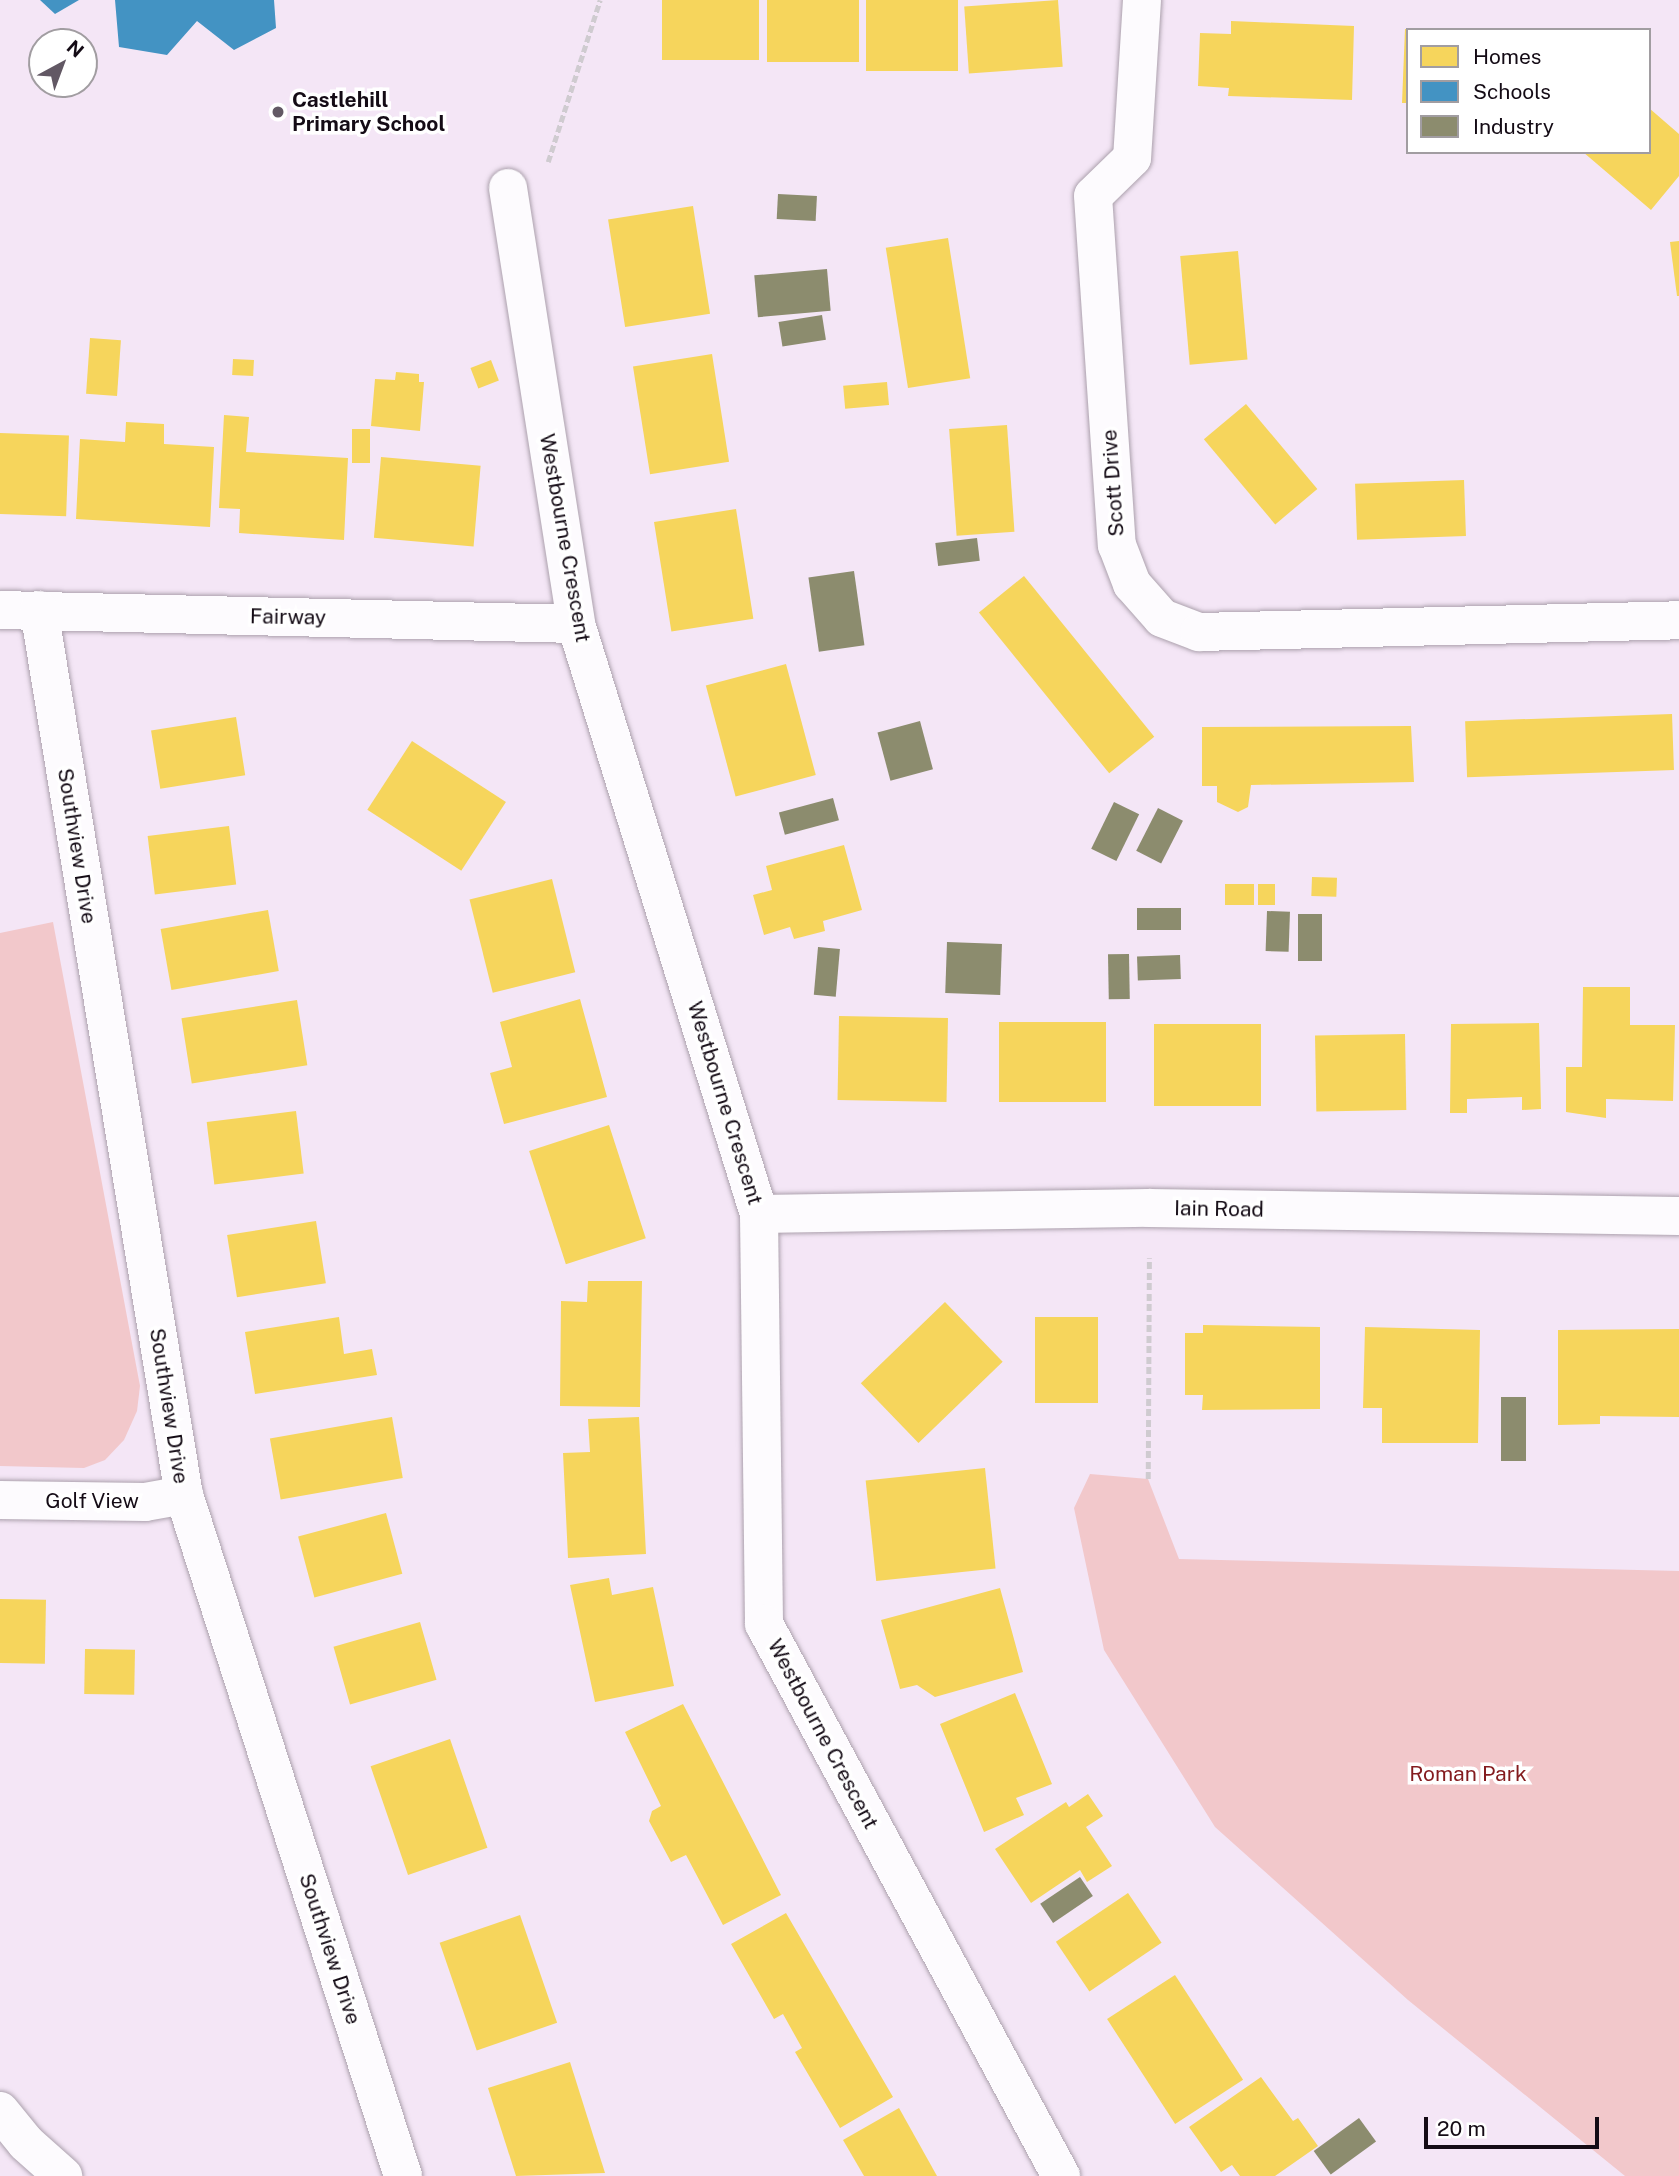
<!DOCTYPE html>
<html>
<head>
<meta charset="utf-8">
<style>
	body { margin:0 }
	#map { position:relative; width:1679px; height:2176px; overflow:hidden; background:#f4e6f6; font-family:"Public Sans",sans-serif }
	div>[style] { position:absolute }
	.green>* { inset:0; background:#f2c8cb }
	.homes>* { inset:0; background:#f6d55c; transform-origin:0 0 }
	.schools>* { inset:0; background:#4393c3 }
	.industry>* { inset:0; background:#8c8c6e; transform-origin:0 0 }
	.path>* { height:4.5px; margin-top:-2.25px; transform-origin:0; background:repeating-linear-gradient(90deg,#cfcbd0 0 7px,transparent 0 10.5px) }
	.roads { filter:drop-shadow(0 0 2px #aca1ad) drop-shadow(0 0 2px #aca1ad) }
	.minor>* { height:38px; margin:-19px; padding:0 19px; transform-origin:19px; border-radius:19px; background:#fdfbfe }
	.dots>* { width:19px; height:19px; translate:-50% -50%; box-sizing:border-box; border:4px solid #fff; border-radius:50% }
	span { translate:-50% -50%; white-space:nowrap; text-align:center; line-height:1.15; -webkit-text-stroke:7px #fff; paint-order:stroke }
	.poi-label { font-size:21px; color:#140b15; font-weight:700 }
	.left { translate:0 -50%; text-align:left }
	.street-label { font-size:21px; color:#140b15 }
	.park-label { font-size:21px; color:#841b1e }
	.legend { position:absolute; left:1406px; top:28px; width:245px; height:126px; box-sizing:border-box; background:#fff; border:2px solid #a19da1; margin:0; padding:9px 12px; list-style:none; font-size:21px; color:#140b15 }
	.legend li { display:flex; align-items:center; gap:14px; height:35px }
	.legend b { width:35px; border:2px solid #a19da1 }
	.north { position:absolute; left:28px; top:28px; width:70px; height:70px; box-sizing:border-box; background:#fff; border:2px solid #a19da1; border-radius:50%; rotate:41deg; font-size:19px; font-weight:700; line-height:28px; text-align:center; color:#140b15 }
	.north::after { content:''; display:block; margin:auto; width:24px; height:32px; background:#625864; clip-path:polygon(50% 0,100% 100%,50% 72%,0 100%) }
	.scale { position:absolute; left:1424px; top:2117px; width:175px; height:32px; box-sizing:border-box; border:4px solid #140b15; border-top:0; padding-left:9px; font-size:21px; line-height:24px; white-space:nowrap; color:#140b15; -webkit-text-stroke:5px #fff; paint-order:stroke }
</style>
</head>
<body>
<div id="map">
	<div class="green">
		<div style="clip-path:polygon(53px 922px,140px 1386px,137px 1411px,124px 1440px,105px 1460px,84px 1468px,0 1466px,0 933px)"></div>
		<div style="clip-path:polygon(1090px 1474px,1148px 1479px,1179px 1559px,1679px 1571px,1679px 2176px,1625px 2176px,1408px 2000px,1215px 1827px,1104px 1650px,1074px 1508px)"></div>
	</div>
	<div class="homes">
		<div style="left:662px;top:0;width:97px;height:60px"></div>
		<div style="left:767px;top:0;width:92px;height:62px"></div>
		<div style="left:866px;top:0;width:92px;height:71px"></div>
		<div style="left:1058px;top:0;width:67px;height:94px;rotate:86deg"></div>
		<div style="clip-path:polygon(1231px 21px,1354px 26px,1352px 100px,1228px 96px,1229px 88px,1198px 86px,1200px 33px,1231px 34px)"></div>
		<div style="clip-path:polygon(1405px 29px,1408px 29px,1408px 103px,1402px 103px)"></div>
		<div style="clip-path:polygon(1649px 108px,1679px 134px,1679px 176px,1651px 210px,1583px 152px,1649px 152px)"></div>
		<div style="left:693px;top:206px;width:109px;height:86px;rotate:81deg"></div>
		<div style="left:948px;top:238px;width:142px;height:63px;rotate:81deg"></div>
		<div style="clip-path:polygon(1679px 241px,1679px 296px,1677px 296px,1670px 242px)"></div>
		<div style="left:1238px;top:251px;width:109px;height:58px;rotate:85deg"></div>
		<div style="left:90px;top:338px;width:31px;height:56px;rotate:4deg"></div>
		<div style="left:712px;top:354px;width:109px;height:80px;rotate:81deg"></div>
		<div style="left:233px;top:359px;width:21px;height:16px;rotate:3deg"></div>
		<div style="left:491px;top:360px;width:22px;height:22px;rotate:69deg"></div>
		<div style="clip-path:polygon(396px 372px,419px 374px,419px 382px,424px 382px,420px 431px,371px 426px,375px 379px,395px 380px)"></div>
		<div style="left:887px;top:382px;width:23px;height:44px;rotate:85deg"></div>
		<div style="left:1246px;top:404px;width:111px;height:55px;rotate:50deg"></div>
		<div style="clip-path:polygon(224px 415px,249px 417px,246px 452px,348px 458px,344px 540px,239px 533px,240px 509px,219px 508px)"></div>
		<div style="clip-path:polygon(126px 422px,164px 424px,164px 444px,214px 447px,210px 527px,76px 519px,80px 439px,125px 442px)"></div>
		<div style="left:1007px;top:425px;width:107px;height:58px;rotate:86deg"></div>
		<div style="left:352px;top:429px;width:18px;height:34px"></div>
		<div style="left:0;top:433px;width:69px;height:81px;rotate:2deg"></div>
		<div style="left:381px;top:457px;width:100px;height:81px;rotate:5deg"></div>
		<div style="left:1464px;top:480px;width:56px;height:109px;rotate:88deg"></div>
		<div style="left:736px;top:509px;width:111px;height:83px;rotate:81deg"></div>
		<div style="left:1024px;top:576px;width:207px;height:58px;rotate:51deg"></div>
		<div style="left:786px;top:664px;width:115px;height:83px;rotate:75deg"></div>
		<div style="left:1672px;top:714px;width:56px;height:207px;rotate:88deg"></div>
		<div style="left:236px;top:717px;width:59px;height:86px;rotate:81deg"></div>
		<div style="clip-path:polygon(1411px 726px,1414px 782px,1251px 785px,1248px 807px,1238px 812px,1217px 802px,1217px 786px,1202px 786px,1202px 727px)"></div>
		<div style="left:412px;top:741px;width:112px;height:82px;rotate:33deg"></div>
		<div style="left:229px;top:826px;width:59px;height:82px;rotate:83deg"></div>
		<div style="clip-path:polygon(844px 845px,862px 910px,823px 921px,825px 931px,794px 939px,790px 927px,764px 935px,753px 895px,772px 890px,766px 866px)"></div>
		<div style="left:1312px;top:877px;width:25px;height:19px;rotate:2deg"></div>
		<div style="left:552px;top:879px;width:96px;height:85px;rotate:76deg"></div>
		<div style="left:1225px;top:884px;width:29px;height:21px"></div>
		<div style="left:1275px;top:884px;width:21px;height:17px;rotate:90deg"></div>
		<div style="left:268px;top:910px;width:62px;height:109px;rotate:80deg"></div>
		<div style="clip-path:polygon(1583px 987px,1630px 987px,1630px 1025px,1675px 1025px,1673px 1101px,1606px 1099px,1606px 1118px,1566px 1112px,1566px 1067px,1582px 1067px)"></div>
		<div style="clip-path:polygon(580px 999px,607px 1097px,504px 1124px,490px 1073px,512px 1067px,500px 1022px)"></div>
		<div style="left:297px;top:1000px;width:66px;height:117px;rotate:81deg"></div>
		<div style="left:839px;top:1016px;width:109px;height:84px;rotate:1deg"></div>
		<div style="left:999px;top:1022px;width:107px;height:80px"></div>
		<div style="clip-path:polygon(1539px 1023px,1541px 1109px,1522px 1110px,1522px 1097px,1495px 1098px,1467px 1099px,1467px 1113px,1450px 1113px,1451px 1024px)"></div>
		<div style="left:1261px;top:1024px;width:82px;height:107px;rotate:90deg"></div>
		<div style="left:1405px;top:1034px;width:76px;height:90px;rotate:89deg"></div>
		<div style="left:296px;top:1111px;width:63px;height:90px;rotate:83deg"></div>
		<div style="left:609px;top:1125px;width:119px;height:84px;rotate:72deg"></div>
		<div style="left:316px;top:1221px;width:63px;height:90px;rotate:81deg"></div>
		<div style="clip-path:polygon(588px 1281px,642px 1281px,640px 1407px,560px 1406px,561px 1301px,587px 1302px)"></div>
		<div style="left:945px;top:1302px;width:83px;height:117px;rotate:46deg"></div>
		<div style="clip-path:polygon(339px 1317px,344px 1354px,372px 1349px,377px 1375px,255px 1394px,245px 1332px)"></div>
		<div style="left:1035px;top:1317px;width:63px;height:86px"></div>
		<div style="clip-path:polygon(1203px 1325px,1320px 1327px,1320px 1409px,1202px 1410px,1203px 1395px,1185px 1395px,1185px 1333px,1203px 1333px)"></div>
		<div style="clip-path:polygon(1365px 1327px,1480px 1330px,1478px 1443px,1382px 1443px,1382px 1408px,1363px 1408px)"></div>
		<div style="clip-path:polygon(1679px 1329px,1679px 1417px,1600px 1416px,1600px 1424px,1558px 1425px,1558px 1330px)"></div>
		<div style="left:392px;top:1417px;width:62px;height:124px;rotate:80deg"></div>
		<div style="clip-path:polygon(639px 1417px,646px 1554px,568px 1558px,563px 1453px,590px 1452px,588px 1419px)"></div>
		<div style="left:985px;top:1468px;width:101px;height:120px;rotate:84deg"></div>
		<div style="left:386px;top:1513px;width:63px;height:91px;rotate:75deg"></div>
		<div style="clip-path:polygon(609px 1578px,612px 1595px,653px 1587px,674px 1686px,595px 1702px,570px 1585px)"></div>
		<div style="clip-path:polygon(1000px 1588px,1023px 1672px,935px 1697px,917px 1685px,900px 1689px,881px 1620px)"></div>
		<div style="left:0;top:1599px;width:46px;height:64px;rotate:1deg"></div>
		<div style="left:420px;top:1622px;width:60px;height:90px;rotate:74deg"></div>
		<div style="left:85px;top:1649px;width:50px;height:45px;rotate:1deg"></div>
		<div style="clip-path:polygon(1015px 1693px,1052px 1784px,1016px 1798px,1024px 1815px,984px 1832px,940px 1724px)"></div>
		<div style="clip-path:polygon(683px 1704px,781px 1895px,723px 1925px,686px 1855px,671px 1862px,649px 1821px,652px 1811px,661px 1806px,625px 1732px)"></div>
		<div style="left:450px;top:1739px;width:115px;height:84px;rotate:71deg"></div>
		<div style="clip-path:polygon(1088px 1794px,1103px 1816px,1086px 1827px,1112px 1866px,1087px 1882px,1080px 1870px,1031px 1903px,995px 1849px,1066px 1802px,1069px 1807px)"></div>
		<div style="left:1128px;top:1893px;width:60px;height:87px;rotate:56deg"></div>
		<div style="clip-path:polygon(786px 1913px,893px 2097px,840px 2128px,795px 2052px,802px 2048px,783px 2014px,774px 2019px,731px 1944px)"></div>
		<div style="left:520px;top:1915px;width:114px;height:85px;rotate:71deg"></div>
		<div style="left:1175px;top:1975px;width:125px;height:81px;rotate:57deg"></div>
		<div style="clip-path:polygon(570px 2062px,605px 2173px,516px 2176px,488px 2088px)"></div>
		<div style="clip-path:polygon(1261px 2077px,1293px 2121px,1298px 2118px,1318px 2146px,1275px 2176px,1240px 2176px,1232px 2165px,1221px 2172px,1189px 2127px)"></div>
		<div style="clip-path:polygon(899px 2108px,937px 2176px,864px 2176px,843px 2140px)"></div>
	</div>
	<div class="schools">
		<div style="clip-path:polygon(40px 0,79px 0,55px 14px)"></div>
		<div style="clip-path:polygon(115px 0,274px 0,276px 28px,234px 50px,197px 21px,167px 55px,119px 47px)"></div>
	</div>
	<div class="industry">
		<div style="left:778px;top:194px;width:39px;height:25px;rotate:3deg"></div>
		<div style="left:827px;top:269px;width:42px;height:73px;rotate:85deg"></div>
		<div style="left:822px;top:315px;width:25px;height:44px;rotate:81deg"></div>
		<div style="left:977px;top:538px;width:23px;height:42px;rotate:83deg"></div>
		<div style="left:854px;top:571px;width:75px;height:46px;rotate:82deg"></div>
		<div style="left:920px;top:721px;width:50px;height:44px;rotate:75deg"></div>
		<div style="left:833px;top:798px;width:23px;height:56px;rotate:75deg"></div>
		<div style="left:1114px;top:802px;width:28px;height:52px;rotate:26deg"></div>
		<div style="left:1158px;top:808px;width:28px;height:48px;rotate:27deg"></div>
		<div style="left:1181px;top:908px;width:22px;height:44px;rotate:90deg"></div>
		<div style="left:1267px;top:911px;width:23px;height:40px;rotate:2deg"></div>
		<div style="left:1298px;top:914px;width:24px;height:47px"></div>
		<div style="left:947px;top:942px;width:55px;height:51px;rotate:2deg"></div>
		<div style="left:818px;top:947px;width:22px;height:48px;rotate:5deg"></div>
		<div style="left:1129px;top:954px;width:45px;height:21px;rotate:89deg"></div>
		<div style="left:1180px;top:955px;width:24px;height:43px;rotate:88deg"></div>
		<div style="left:1501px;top:1397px;width:25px;height:64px"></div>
		<div style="left:1080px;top:1877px;width:23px;height:48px;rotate:56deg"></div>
		<div style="left:1359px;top:2118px;width:29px;height:56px;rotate:54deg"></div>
	</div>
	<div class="path">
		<div style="left:548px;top:162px;width:170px;rotate:-72.2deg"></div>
		<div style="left:1148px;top:1479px;width:221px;rotate:-89.7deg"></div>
	</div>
	<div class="roads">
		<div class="minor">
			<div style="left:1142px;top:0;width:158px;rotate:93.6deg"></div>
			<div style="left:1132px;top:158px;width:54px;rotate:135.7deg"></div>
			<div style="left:1093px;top:196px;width:350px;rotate:86.1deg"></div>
			<div style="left:1117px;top:545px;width:42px;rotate:69deg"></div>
			<div style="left:1132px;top:584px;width:45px;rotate:48.6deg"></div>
			<div style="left:1162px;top:618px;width:40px;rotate:21deg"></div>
			<div style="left:1199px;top:632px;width:480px;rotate:-1.4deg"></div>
			<div style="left:508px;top:188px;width:441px;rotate:81.1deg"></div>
			<div style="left:576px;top:624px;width:618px;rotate:72.77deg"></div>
			<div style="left:759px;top:1214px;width:410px;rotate:89.3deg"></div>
			<div style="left:764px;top:1624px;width:627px;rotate:61.72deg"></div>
			<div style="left:0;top:610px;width:576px;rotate:1.39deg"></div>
			<div style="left:39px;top:610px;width:897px;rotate:80.7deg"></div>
			<div style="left:184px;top:1495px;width:715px;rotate:72.17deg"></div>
			<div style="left:759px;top:1214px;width:390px;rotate:-0.9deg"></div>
			<div style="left:1149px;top:1208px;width:530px;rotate:0.86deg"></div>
			<div style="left:0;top:1500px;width:145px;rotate:0.8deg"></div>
			<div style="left:145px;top:1502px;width:40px;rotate:-10deg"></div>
			<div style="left:0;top:2111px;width:41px;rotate:50.9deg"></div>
			<div style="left:26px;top:2143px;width:50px;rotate:41.7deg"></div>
		</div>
	</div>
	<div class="dots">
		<div style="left:278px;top:112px;background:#625864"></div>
	</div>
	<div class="poi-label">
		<span class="left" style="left:292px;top:112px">Castlehill<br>Primary School</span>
	</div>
	<div class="street-label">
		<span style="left:1113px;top:483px;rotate:-94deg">Scott Drive</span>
		<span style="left:565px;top:538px;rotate:80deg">Westbourne Crescent</span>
		<span style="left:288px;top:617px;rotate:1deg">Fairway</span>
		<span style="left:77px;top:846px;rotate:81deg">Southview Drive</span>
		<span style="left:725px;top:1103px;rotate:73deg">Westbourne Crescent</span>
		<span style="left:1219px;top:1209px;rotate:1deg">Iain Road</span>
		<span style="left:169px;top:1406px;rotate:81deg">Southview Drive</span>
		<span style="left:92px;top:1501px">Golf View</span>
		<span style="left:823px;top:1734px;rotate:62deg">Westbourne Crescent</span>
		<span style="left:330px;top:1949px;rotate:72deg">Southview Drive</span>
	</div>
	<div class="park-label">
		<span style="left:1468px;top:1774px">Roman Park</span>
	</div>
	<ul class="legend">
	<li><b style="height:19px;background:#f6d55c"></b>Homes</li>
	<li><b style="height:19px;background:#4393c3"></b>Schools</li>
	<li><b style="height:19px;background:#8c8c6e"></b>Industry</li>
	</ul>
	<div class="north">N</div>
	<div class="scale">20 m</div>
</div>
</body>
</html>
